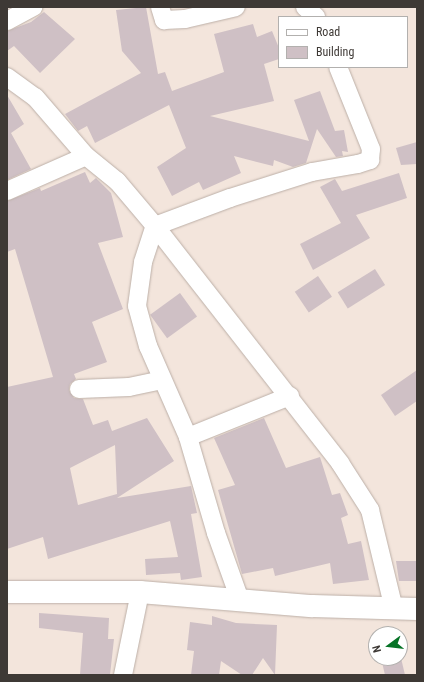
<!DOCTYPE html>
<html>
<head>
<meta charset="utf-8">
<style>
	body { margin:0 }
	#map { position:relative; width:424px; height:682px; overflow:hidden; background:#f3e5dc; font-family:"Roboto Condensed",sans-serif }
	div>[style] { position:absolute }
	.building>* { inset:0; background:#cfc0c5; transform-origin:0 0 }
	.roads { filter:drop-shadow(0 0 1px #bcafa7) drop-shadow(0 0 1px #bcafa7) }
	.street>* { height:18px; margin:-9px; padding:0 9px; transform-origin:9px; border-radius:9px; background:#fff }
	.secondary>* { height:22px; margin:-11px; padding:0 11px; transform-origin:11px; border-radius:11px; background:#fff }
	span { translate:-50% -50%; white-space:nowrap; text-align:center; line-height:1.15; -webkit-text-stroke:3.5px #fff; paint-order:stroke }
	.frame { position:absolute; inset:0; border:8px solid #3e3935; pointer-events:none }
	.legend { position:absolute; left:278px; top:16px; width:130px; height:52px; box-sizing:border-box; background:#fff; border:1px solid #b2b0ae; margin:0; padding:5px 7px; list-style:none; font-size:12px; color:#3e3935 }
	.legend li { display:flex; align-items:center; gap:8px; height:20px }
	.legend b { width:20px; border:1px solid #b2b0ae }
	.north { position:absolute; left:368px; top:626px; width:40px; height:40px; box-sizing:border-box; background:#fff; border:1px solid #b2b0ae; border-radius:50%; rotate:255deg; font-size:11px; font-weight:700; line-height:16px; text-align:center; color:#3e3935 }
	.north::after { content:''; display:block; margin:auto; width:14px; height:18px; background:#067326; clip-path:polygon(50% 0,100% 100%,50% 72%,0 100%) }
</style>
</head>
<body>
<div id="map">
	<div class="building">
		<div style="clip-path:polygon(146px 7px,158px 74px,165px 72px,172px 91px,224px 72px,214px 34px,253px 24px,257px 37px,272px 31px,279px 48px,279px 59px,264px 64px,274px 101px,210px 116px,309px 141px,294px 100px,320px 91px,335px 131px,344px 130px,348px 152px,342px 151px,343px 156px,336px 157px,317px 129px,306px 163px,293px 167px,274px 160px,273px 166px,234px 156px,241px 173px,203px 190px,199px 182px,172px 196px,157px 167px,186px 148px,169px 105px,95px 143px,87px 126px,78px 131px,65px 114px,141px 73px,122px 51px,116px 10px)"></div>
		<div style="clip-path:polygon(44px 12px,75px 39px,40px 73px,14px 46px,7px 51px,7px 31px,31px 22px)"></div>
		<div style="clip-path:polygon(7px 95px,24px 124px,11px 133px,31px 169px,7px 180px)"></div>
		<div style="clip-path:polygon(417px 142px,417px 164px,401px 165px,396px 148px)"></div>
		<div style="clip-path:polygon(evenodd,85px 172px,90px 183px,96px 178px,111px 193px,123px 237px,98px 243px,123px 309px,92px 322px,107px 362px,74px 374px,76px 379px,70px 384px,69px 390px,74px 398px,83px 399px,93px 425px,108px 420px,112px 431px,147px 418px,174px 461px,117px 498px,191px 486px,197px 513px,191px 514px,202px 577px,181px 580px,180px 573px,146px 575px,145px 559px,178px 557px,170px 521px,48px 559px,43px 537px,7px 549px,7px 387px,53px 377px,15px 249px,7px 252px,7px 201px,40px 188px,41px 191px,85px 172px,115px 445px,117px 494px,78px 505px,70px 468px,115px 445px)"></div>
		<div style="clip-path:polygon(399px 173px,407px 198px,356px 215px,370px 238px,313px 270px,300px 244px,341px 223px,320px 187px,335px 179px,342px 191px)"></div>
		<div style="left:375px;top:269px;width:19px;height:44px;rotate:58deg"></div>
		<div style="left:318px;top:276px;width:25px;height:28px;rotate:56deg"></div>
		<div style="left:180px;top:293px;width:29px;height:37px;rotate:54deg"></div>
		<div style="clip-path:polygon(417px 370px,417px 401px,395px 416px,381px 395px)"></div>
		<div style="clip-path:polygon(264px 418px,286px 468px,320px 457px,332px 495px,340px 493px,348px 515px,341px 518px,348px 544px,361px 541px,369px 580px,333px 584px,330px 563px,275px 576px,273px 568px,242px 574px,218px 490px,235px 485px,214px 438px)"></div>
		<div style="clip-path:polygon(396px 561px,417px 561px,417px 581px,399px 581px)"></div>
		<div style="clip-path:polygon(39px 613px,109px 618px,108px 639px,114px 639px,110px 675px,80px 675px,83px 633px,39px 628px)"></div>
		<div style="clip-path:polygon(212px 616px,236px 623px,277px 625px,275px 675px,263px 658px,252px 675px,242px 675px,221px 661px,219px 675px,191px 675px,194px 651px,187px 650px,190px 622px,212px 625px)"></div>
		<div style="clip-path:polygon(381px 658px,401px 658px,405px 675px,385px 675px)"></div>
	</div>
	<div class="roads">
		<div class="street">
			<div style="left:160px;top:7px;width:14px;rotate:73deg"></div>
			<div style="left:164px;top:20px;width:21px;rotate:-3deg"></div>
			<div style="left:185px;top:19px;width:52px;rotate:-13.2deg"></div>
			<div style="left:305px;top:7px;width:15px;rotate:42deg"></div>
			<div style="left:7px;top:21px;width:30px;rotate:-28deg"></div>
			<div style="left:7px;top:77px;width:34px;rotate:36deg"></div>
			<div style="left:35px;top:97px;width:78px;rotate:49.2deg"></div>
			<div style="left:86px;top:156px;width:40px;rotate:39deg"></div>
			<div style="left:117px;top:181px;width:59px;rotate:49.8deg"></div>
			<div style="left:155px;top:226px;width:301px;rotate:52deg"></div>
			<div style="left:340px;top:463px;width:56px;rotate:57.4deg"></div>
			<div style="left:370px;top:510px;width:102px;rotate:76.4deg"></div>
			<div style="left:7px;top:191px;width:86px;rotate:-23.9deg"></div>
			<div style="left:79px;top:389px;width:50px;rotate:-2.3deg"></div>
			<div style="left:129px;top:387px;width:34px;rotate:-12deg"></div>
			<div style="left:188px;top:437px;width:110px;rotate:-21.9deg"></div>
			<div style="left:240px;top:600px;width:71px;rotate:-109.7deg"></div>
			<div style="left:216px;top:533px;width:100px;rotate:-106.3deg"></div>
			<div style="left:188px;top:437px;width:99px;rotate:-113.7deg"></div>
			<div style="left:148px;top:346px;width:41px;rotate:-105.4deg"></div>
			<div style="left:137px;top:306px;width:44px;rotate:-82.2deg"></div>
			<div style="left:143px;top:262px;width:38px;rotate:-72deg"></div>
			<div style="left:155px;top:226px;width:80px;rotate:-20.5deg"></div>
			<div style="left:230px;top:198px;width:86px;rotate:-17.6deg"></div>
			<div style="left:312px;top:172px;width:47px;rotate:-9.9deg"></div>
			<div style="left:358px;top:164px;width:13px;rotate:-18deg"></div>
			<div style="left:370px;top:160px;width:11px;rotate:-85deg"></div>
			<div style="left:371px;top:149px;width:88px;rotate:-111.9deg"></div>
			<div style="left:123px;top:675px;width:85px;rotate:-78.4deg"></div>
		</div>
		<div class="secondary">
			<div style="left:7px;top:592px;width:133px"></div>
			<div style="left:140px;top:592px;width:173px;rotate:4.7deg"></div>
			<div style="left:312px;top:606px;width:105px;rotate:1.6deg"></div>
		</div>
	</div>
	<div class="frame"></div>
	<ul class="legend">
	<li><b style="height:5px;background:#fff"></b>Road</li>
	<li><b style="height:11px;background:#cfc0c5"></b>Building</li>
	</ul>
	<div class="north">N</div>
</div>
</body>
</html>
